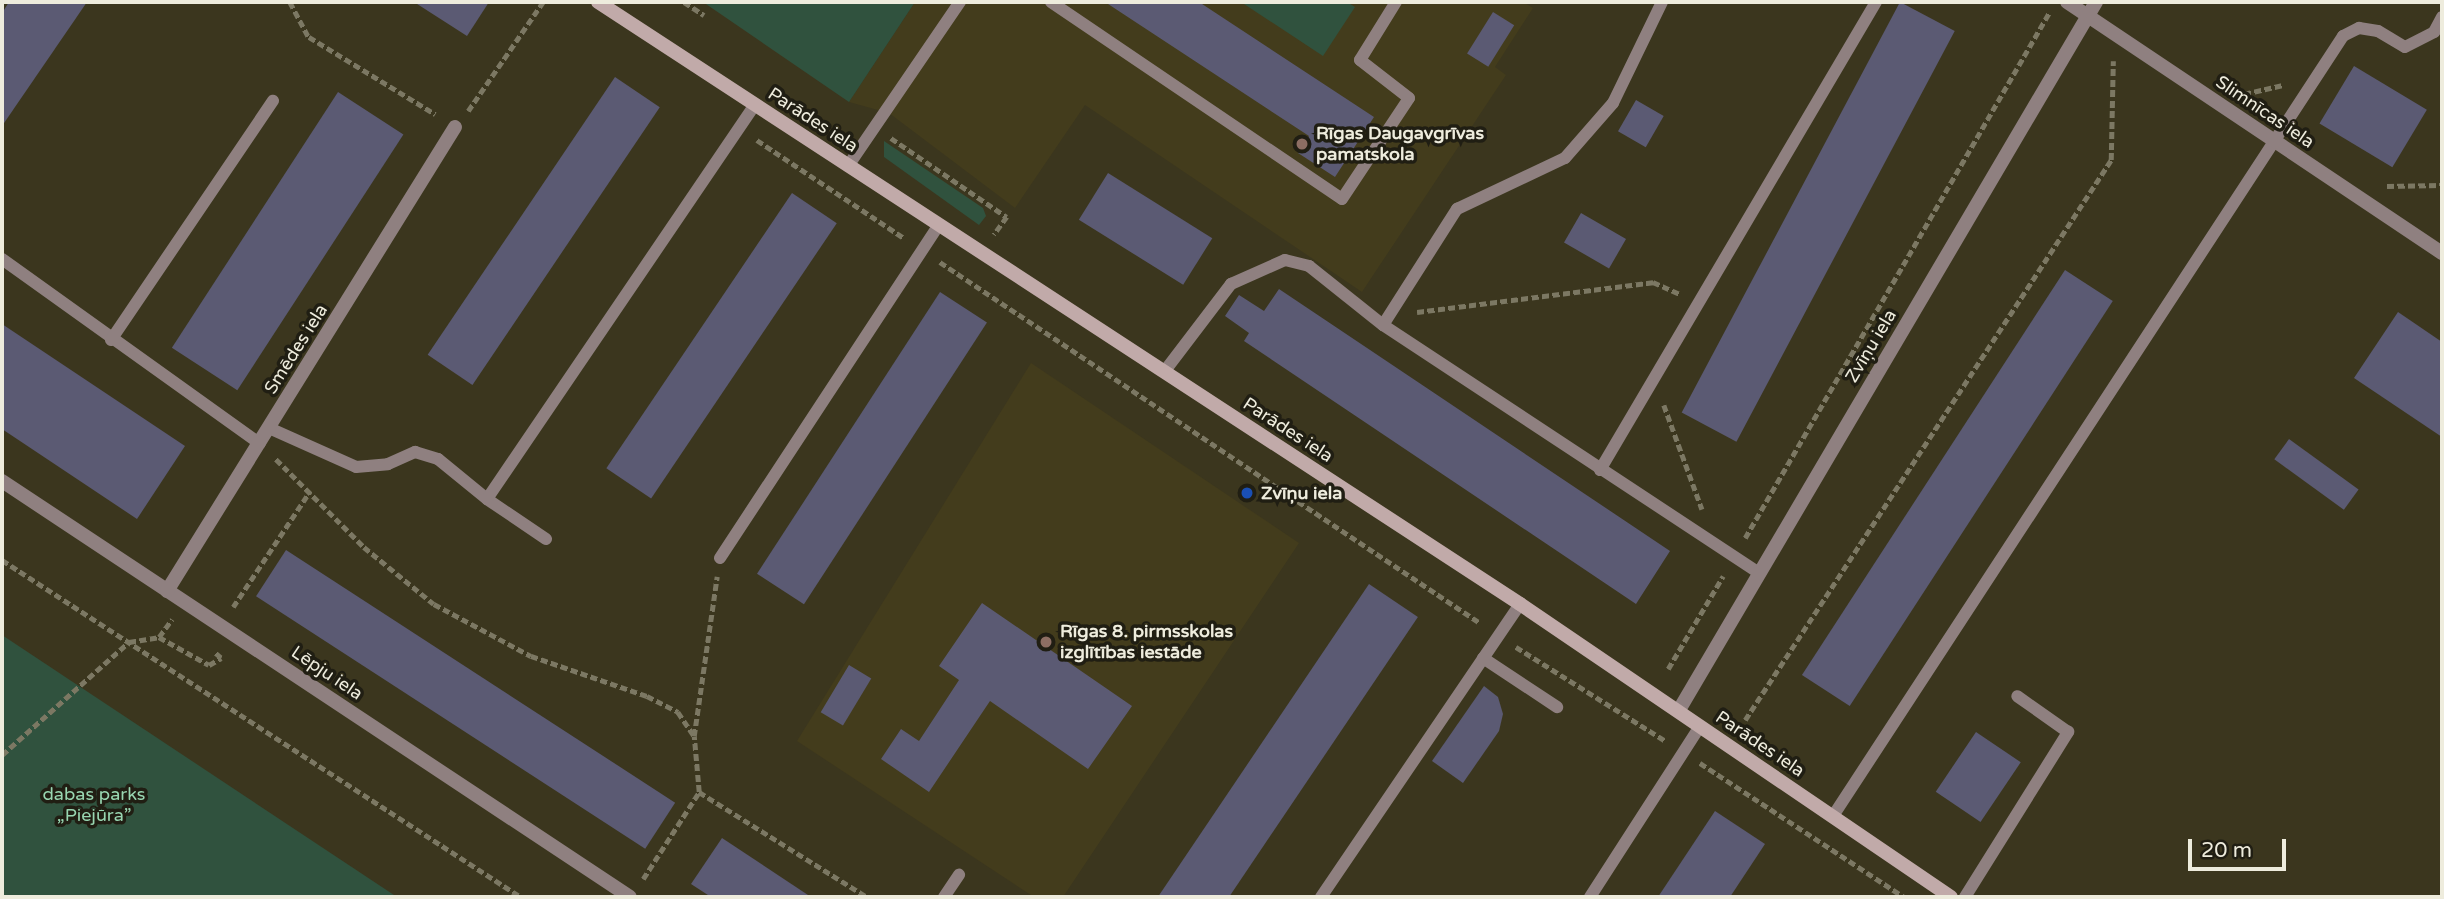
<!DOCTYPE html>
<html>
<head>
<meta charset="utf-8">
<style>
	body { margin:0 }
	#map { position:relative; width:2444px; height:899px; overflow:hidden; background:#3b361e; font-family:"Varela Round",sans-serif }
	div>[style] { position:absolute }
	.built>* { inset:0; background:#433c1c }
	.green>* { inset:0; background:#30523e }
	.building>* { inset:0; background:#5b5a73; transform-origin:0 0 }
	.path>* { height:4.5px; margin-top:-2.25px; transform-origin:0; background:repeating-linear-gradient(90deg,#7c7863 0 7px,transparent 0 10.5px) }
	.lane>* { height:12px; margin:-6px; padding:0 6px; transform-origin:6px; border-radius:6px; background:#8f8080 }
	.street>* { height:14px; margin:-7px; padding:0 7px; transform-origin:7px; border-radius:7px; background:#8f8080 }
	.secondary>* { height:14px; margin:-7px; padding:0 7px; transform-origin:7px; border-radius:7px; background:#c1aaa9 }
	.dots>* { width:19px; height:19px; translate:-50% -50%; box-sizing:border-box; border:4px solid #201e13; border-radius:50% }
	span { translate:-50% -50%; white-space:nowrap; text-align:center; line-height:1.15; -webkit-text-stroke:7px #201e13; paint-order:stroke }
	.street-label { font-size:18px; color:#eeecdd }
	.poi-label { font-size:18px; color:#eeecdd; font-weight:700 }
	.left { translate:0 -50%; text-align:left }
	.park-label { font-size:18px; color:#98d6b1 }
	.frame { position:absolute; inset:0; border:4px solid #eeecdd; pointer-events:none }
	.scale { position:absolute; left:2188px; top:839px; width:98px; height:32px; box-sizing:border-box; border:4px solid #eeecdd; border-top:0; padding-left:9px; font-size:21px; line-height:24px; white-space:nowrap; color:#eeecdd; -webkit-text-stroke:5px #201e13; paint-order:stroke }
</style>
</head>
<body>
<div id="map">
	<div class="built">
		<div style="clip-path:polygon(915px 2px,1523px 2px,1533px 8px,1495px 67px,1506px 75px,1362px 292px,1085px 105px,1015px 208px,889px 113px,849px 102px)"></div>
		<div style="clip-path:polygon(1031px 363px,1299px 543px,1063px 897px,1034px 897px,797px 741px)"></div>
	</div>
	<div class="green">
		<div style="clip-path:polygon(703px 2px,915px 2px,849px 102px)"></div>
		<div style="clip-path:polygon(1241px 2px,1347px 2px,1355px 7px,1323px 56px)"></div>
		<div style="clip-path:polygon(884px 141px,983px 208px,986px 216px,979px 225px,884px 157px)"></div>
		<div style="clip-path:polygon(2px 635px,397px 897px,2px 897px)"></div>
	</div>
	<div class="building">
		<div style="clip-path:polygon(9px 2px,87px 2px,2px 126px,2px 13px)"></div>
		<div style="clip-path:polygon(414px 2px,489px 2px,467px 36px)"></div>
		<div style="clip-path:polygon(1105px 2px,1199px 2px,1374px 117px,1335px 177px,1298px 153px,1309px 136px)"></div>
		<div style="left:1900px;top:2px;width:62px;height:465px;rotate:28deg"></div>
		<div style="left:1493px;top:12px;width:25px;height:49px;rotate:32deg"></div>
		<div style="left:2354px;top:66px;width:85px;height:67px;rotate:31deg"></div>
		<div style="left:615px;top:77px;width:54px;height:335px;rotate:34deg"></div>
		<div style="left:338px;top:92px;width:78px;height:305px;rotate:33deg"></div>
		<div style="left:1636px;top:100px;width:32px;height:36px;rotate:30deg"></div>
		<div style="left:1108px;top:173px;width:123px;height:55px;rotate:32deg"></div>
		<div style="left:792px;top:193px;width:54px;height:332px;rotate:34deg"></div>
		<div style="left:1581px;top:213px;width:52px;height:34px;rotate:30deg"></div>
		<div style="left:2065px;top:270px;width:57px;height:483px;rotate:33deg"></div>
		<div style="clip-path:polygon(1279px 289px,1670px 551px,1636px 604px,1244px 341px,1249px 333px,1225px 316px,1239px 295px,1264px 311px)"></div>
		<div style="left:940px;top:292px;width:56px;height:336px;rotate:33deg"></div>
		<div style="clip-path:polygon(2398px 312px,2442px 342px,2442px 437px,2354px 378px)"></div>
		<div style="clip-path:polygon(2px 324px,185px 446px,137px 519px,2px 429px)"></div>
		<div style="left:2289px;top:439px;width:86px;height:25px;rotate:36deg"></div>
		<div style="left:286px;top:550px;width:464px;height:55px;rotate:33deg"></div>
		<div style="left:1369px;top:584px;width:59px;height:376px;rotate:34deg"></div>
		<div style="clip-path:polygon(982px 603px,1132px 706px,1088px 769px,990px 701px,929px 792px,881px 759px,901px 729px,919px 741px,959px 680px,939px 666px)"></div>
		<div style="left:849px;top:665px;width:26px;height:55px;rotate:31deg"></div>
		<div style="clip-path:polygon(1484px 686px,1498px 697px,1503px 714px,1499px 731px,1463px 783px,1432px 761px)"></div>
		<div style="left:1976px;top:732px;width:54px;height:72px;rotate:34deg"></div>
		<div style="clip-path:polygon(1715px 811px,1765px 844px,1730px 897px,1658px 897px)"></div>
		<div style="clip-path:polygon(722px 838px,811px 897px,711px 897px,691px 884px)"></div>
	</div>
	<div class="path">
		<div style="left:290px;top:2px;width:40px;rotate:62deg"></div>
		<div style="left:309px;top:37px;width:148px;rotate:31.4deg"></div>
		<div style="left:684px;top:2px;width:24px;rotate:33deg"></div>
		<div style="left:2244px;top:94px;width:40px;rotate:-13deg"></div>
		<div style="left:468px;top:111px;width:132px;rotate:-55.5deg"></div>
		<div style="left:891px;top:138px;width:140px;rotate:34.3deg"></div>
		<div style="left:1007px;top:217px;width:22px;rotate:126deg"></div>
		<div style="left:757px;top:140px;width:177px;rotate:33.7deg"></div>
		<div style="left:2387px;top:186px;width:55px;rotate:-1deg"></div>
		<div style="left:940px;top:262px;width:650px;rotate:33.76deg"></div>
		<div style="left:1417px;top:312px;width:238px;rotate:-7.2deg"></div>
		<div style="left:1653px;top:282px;width:30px;rotate:24deg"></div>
		<div style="left:1664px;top:405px;width:111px;rotate:69.9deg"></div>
		<div style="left:276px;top:459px;width:124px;rotate:45deg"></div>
		<div style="left:364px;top:547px;width:90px;rotate:39.2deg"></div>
		<div style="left:434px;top:604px;width:110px;rotate:28.2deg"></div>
		<div style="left:531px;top:656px;width:123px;rotate:19deg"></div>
		<div style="left:647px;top:696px;width:35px;rotate:27deg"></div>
		<div style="left:678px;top:712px;width:29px;rotate:56deg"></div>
		<div style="left:1745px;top:538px;width:607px;rotate:-59.93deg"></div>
		<div style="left:2px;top:560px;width:619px;rotate:33deg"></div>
		<div style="left:233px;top:607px;width:139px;rotate:-56.4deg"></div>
		<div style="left:159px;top:637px;width:22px;rotate:-54deg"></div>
		<div style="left:1516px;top:647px;width:177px;rotate:32.1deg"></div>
		<div style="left:1668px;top:669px;width:108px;rotate:-59.4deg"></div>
		<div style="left:1745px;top:720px;width:669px;rotate:-56.83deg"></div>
		<div style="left:2111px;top:160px;width:99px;rotate:-88.8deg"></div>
		<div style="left:2px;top:755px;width:170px;rotate:-41.7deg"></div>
		<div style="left:129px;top:642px;width:30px;rotate:-9deg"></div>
		<div style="left:159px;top:637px;width:57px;rotate:29.2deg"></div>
		<div style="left:209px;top:665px;width:14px;rotate:-30deg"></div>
		<div style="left:221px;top:658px;width:8px;rotate:-140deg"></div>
		<div style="left:1700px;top:763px;width:244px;rotate:33.3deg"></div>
		<div style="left:699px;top:792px;width:198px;rotate:32deg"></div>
		<div style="left:643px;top:879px;width:103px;rotate:-57.2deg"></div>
		<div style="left:699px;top:792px;width:56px;rotate:-95.1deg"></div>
		<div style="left:694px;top:736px;width:161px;rotate:-81.8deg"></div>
	</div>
	<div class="lane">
		<div style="left:1051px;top:2px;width:351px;rotate:34.1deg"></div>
		<div style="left:1342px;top:199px;width:121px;rotate:-56.4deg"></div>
		<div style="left:1409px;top:98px;width:62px;rotate:-142.2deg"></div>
		<div style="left:1360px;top:60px;width:68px;rotate:-58.2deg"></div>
		<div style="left:848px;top:166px;width:199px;rotate:-55.7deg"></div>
		<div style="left:2px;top:259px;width:317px;rotate:35.6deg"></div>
		<div style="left:1383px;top:325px;width:138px;rotate:-57.5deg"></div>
		<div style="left:1457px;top:209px;width:119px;rotate:-25.3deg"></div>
		<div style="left:1565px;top:158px;width:73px;rotate:-48.9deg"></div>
		<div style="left:1613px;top:103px;width:112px;rotate:-64.1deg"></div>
		<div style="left:111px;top:340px;width:289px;rotate:-55.9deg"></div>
		<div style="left:1164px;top:372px;width:111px;rotate:-52.7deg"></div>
		<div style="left:1231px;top:284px;width:59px;rotate:-24deg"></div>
		<div style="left:1285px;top:260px;width:25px;rotate:14deg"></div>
		<div style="left:1309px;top:266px;width:95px;rotate:38.6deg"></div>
		<div style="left:1383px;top:325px;width:450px;rotate:33.4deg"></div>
		<div style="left:269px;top:428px;width:95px;rotate:24.1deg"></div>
		<div style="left:356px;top:467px;width:32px;rotate:-5deg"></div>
		<div style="left:388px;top:464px;width:30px;rotate:-24deg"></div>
		<div style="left:415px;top:452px;width:24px;rotate:17deg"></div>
		<div style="left:438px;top:459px;width:63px;rotate:39.2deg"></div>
		<div style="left:1600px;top:470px;width:543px;rotate:-59.47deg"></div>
		<div style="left:546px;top:539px;width:71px;rotate:-145.9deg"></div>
		<div style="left:487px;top:499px;width:477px;rotate:-55.8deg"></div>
		<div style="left:720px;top:558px;width:399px;rotate:-56.7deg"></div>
		<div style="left:1483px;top:658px;width:89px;rotate:33.5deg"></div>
		<div style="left:1833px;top:816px;width:932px;rotate:-56.82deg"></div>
		<div style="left:2343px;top:36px;width:18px;rotate:-27deg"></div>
		<div style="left:2359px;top:28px;width:19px;rotate:9deg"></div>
		<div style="left:2378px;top:31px;width:31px;rotate:31deg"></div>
		<div style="left:2405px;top:47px;width:33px;rotate:-27deg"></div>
		<div style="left:2434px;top:32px;width:17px;rotate:-62deg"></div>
		<div style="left:944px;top:897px;width:27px;rotate:-56deg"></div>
		<div style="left:1321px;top:897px;width:354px;rotate:-55.8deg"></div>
		<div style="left:1590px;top:897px;width:203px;rotate:-57.2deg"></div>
		<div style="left:1965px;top:897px;width:195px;rotate:-58deg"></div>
		<div style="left:2068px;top:732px;width:62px;rotate:-144.8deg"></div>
	</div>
	<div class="street">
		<div style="left:2067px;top:2px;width:451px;rotate:33.8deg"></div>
		<div style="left:2px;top:481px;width:753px;rotate:33.52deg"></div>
		<div style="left:167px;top:591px;width:546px;rotate:-58.17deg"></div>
		<div style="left:1679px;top:710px;width:822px;rotate:-59.5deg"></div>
	</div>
	<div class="secondary">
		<div style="left:598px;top:2px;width:1101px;rotate:33.14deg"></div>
		<div style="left:1520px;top:604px;width:521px;rotate:34.21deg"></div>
	</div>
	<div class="dots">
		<div style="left:1302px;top:144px;background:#8d6e63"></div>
		<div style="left:1247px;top:493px;background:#1a4fb4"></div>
		<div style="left:1046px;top:642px;background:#8d6e63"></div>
	</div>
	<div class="street-label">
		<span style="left:2265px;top:112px;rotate:34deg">Slimnīcas iela</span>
		<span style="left:813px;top:120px;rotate:33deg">Parādes iela</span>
		<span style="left:1871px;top:346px;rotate:-59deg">Zvīņu iela</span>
		<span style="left:296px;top:349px;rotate:-58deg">Smēdes iela</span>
		<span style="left:1288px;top:430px;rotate:33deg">Parādes iela</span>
		<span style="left:327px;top:673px;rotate:34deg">Lēpju iela</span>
		<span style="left:1760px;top:744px;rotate:34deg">Parādes iela</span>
	</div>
	<div class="poi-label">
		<span class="left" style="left:1316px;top:144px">Rīgas Daugavgrīvas<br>pamatskola</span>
		<span class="left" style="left:1261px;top:493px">Zvīņu iela</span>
		<span class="left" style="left:1060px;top:642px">Rīgas 8. pirmsskolas<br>izglītības iestāde</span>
	</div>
	<div class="park-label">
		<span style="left:94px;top:805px">dabas parks<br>„Piejūra”</span>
	</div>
	<div class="frame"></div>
	<div class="scale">20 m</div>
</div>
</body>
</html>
